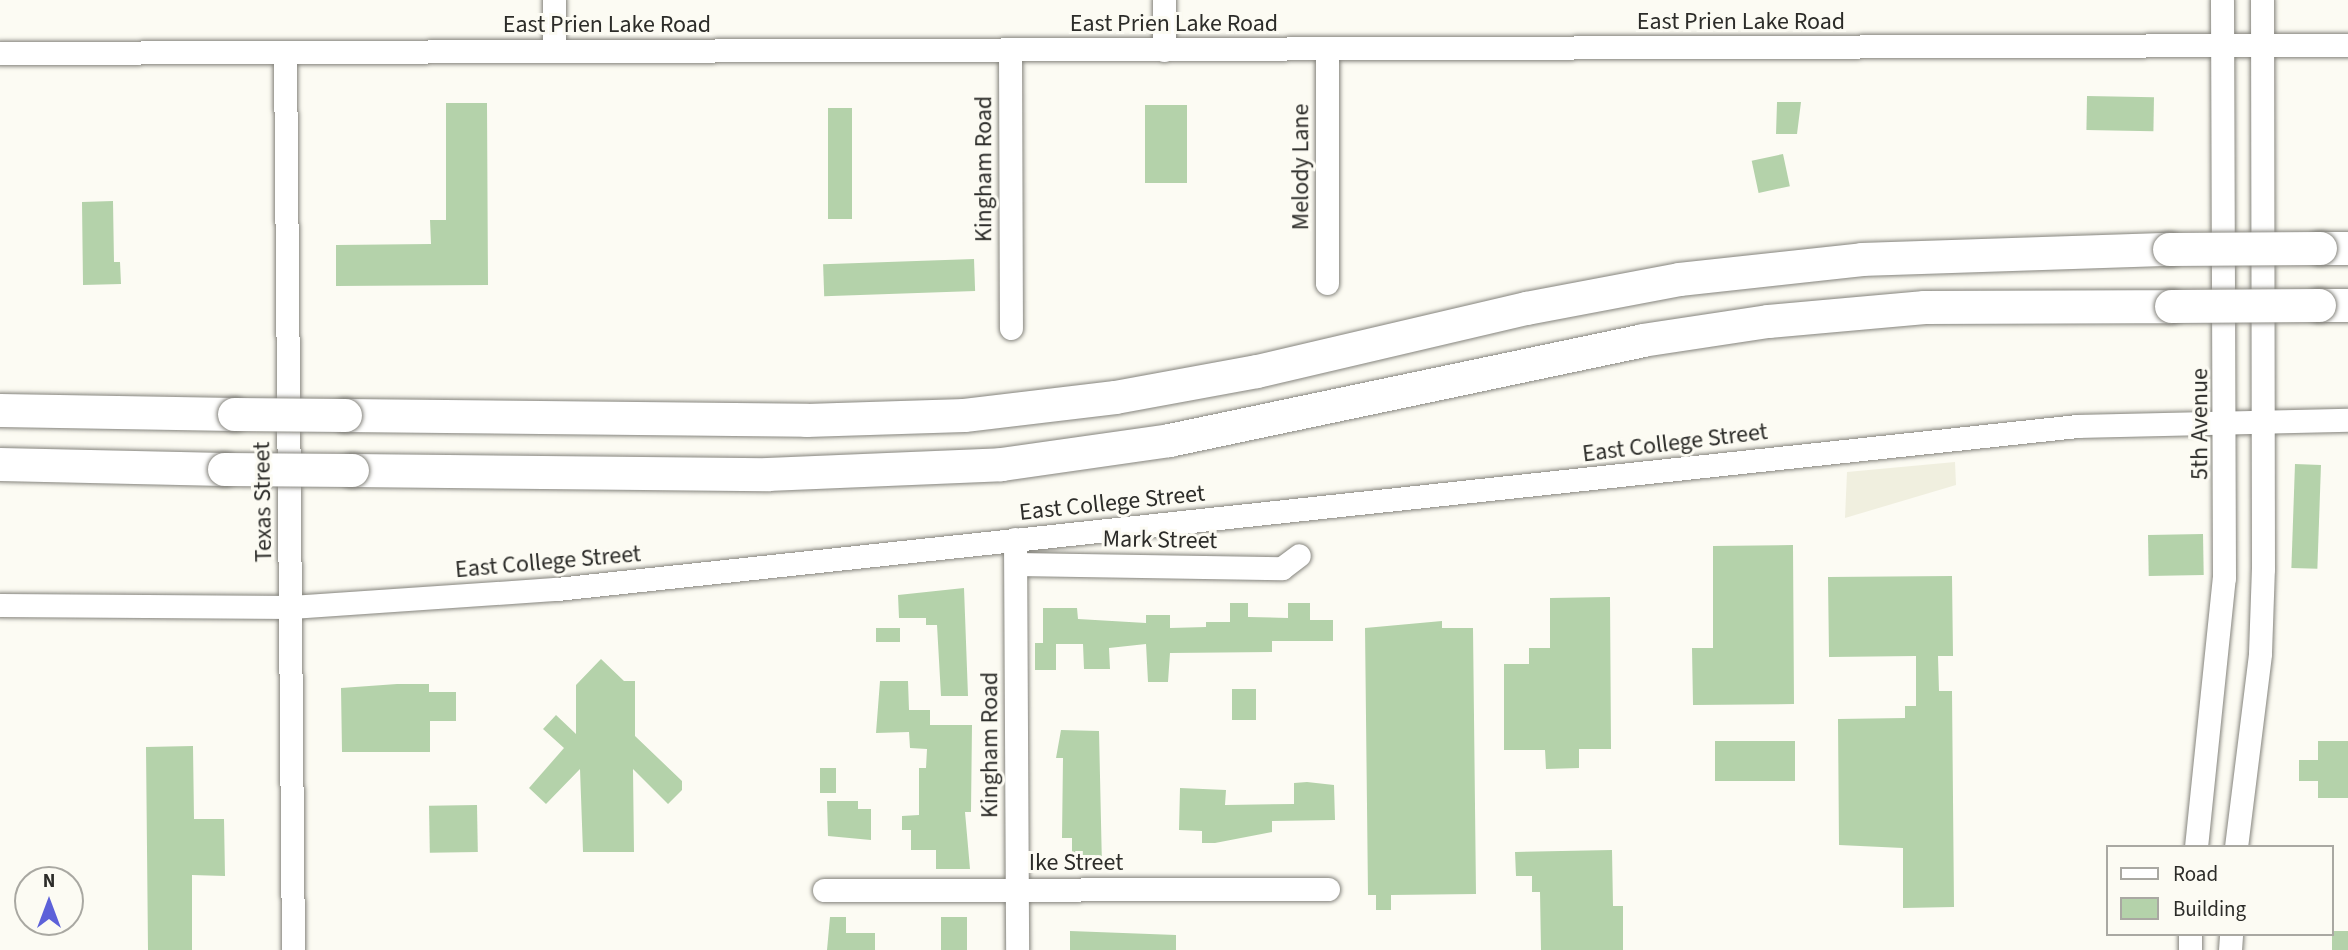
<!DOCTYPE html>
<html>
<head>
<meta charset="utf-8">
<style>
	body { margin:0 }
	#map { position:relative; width:2348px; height:950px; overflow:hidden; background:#fcfbf3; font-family:"Source Sans 3",sans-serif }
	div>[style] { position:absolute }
	.built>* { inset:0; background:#f0efdf }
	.building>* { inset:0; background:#b4d2aa; transform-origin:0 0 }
	.roads { filter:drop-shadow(0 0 2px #85847d) drop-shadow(0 0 2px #85847d) }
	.minor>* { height:23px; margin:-11.5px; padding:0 11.5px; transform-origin:11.5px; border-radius:11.5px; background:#fff }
	.highway>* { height:33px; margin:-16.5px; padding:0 16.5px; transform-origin:16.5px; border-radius:16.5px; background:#fff }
	.bridges { filter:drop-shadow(0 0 2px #85847d) drop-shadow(0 0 2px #85847d) }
	.highway-bridge>* { height:33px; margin:-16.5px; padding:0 16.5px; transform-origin:16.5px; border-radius:16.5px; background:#fff }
	span { translate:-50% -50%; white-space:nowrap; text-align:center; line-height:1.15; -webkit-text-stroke:6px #fcfbf3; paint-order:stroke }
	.street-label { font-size:24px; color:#2c2c29 }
	.legend { position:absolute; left:2106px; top:845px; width:228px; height:91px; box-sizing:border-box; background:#fcfbf3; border:2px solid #a9a8a2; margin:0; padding:9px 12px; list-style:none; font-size:21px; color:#2c2c29 }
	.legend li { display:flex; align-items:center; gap:14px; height:35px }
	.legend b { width:35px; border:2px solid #a9a8a2 }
	.north { position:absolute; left:14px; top:866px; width:70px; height:70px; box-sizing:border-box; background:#fcfbf3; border:2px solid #a9a8a2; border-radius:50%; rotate:0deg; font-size:19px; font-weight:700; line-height:28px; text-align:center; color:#2c2c29 }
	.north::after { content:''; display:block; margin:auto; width:24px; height:32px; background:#5d61d9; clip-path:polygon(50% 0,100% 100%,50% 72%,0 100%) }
</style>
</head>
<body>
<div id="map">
	<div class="built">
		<div style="clip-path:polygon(1955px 462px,1956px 485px,1845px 518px,1847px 472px)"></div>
	</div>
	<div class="building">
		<div style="left:2087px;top:96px;width:67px;height:34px;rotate:1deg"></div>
		<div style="clip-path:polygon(1777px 102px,1801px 102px,1797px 134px,1776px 134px)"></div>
		<div style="clip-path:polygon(446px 103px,487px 103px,488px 285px,336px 286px,336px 245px,431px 244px,430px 220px,446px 220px)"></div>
		<div style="left:1145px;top:105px;width:42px;height:78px"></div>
		<div style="left:828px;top:108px;width:24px;height:111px"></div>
		<div style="left:1783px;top:154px;width:33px;height:32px;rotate:78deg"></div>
		<div style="clip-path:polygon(113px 201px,114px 262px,120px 262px,121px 284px,83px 285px,82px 202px)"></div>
		<div style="left:974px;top:259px;width:32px;height:151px;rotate:88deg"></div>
		<div style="left:2295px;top:464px;width:26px;height:104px;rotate:2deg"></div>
		<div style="left:2203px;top:534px;width:41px;height:55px;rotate:89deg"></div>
		<div style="clip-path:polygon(1793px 545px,1794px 704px,1693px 705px,1692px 648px,1713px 648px,1713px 546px)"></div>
		<div style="clip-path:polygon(1952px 576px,1953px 656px,1938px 656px,1939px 691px,1952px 691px,1954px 907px,1903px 908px,1903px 848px,1839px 845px,1838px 719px,1905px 718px,1905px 706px,1916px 706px,1916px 656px,1829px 657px,1828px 577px)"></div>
		<div style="clip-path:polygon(964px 588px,968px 696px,941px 696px,937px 625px,926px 625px,926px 618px,899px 618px,898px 595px)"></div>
		<div style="clip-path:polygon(1610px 597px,1611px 749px,1579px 749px,1579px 768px,1546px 769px,1545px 750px,1504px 750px,1504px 664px,1529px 664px,1529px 648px,1550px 648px,1550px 598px)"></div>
		<div style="clip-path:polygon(1230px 603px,1248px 603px,1248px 617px,1288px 618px,1288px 603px,1310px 603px,1310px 620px,1333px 620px,1333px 641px,1272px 641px,1272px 652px,1170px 653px,1168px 682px,1148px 682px,1146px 644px,1109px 648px,1110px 669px,1084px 669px,1083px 644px,1056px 644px,1056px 670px,1035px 670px,1035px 643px,1043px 643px,1043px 608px,1077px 608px,1078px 619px,1146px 623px,1146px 615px,1170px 615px,1170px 628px,1206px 627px,1206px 622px,1230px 622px)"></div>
		<div style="clip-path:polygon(1442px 621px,1442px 628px,1473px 628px,1476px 894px,1391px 895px,1391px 910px,1376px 910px,1376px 895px,1368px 895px,1365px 628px)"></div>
		<div style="left:876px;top:628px;width:24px;height:14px"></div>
		<div style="clip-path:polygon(601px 659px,624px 681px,635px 681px,635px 736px,682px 781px,682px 790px,668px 804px,633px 769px,634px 852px,583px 852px,580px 769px,546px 804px,529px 788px,564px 748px,543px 729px,556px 715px,576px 734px,576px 685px)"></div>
		<div style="clip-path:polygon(880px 681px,908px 681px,909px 710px,930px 710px,930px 725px,972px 725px,971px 812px,965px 812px,970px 869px,936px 869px,936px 850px,911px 850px,911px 830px,902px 830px,902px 816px,919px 815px,919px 768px,926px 768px,927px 749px,910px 748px,909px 732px,876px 733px)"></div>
		<div style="clip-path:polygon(397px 684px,429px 684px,429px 692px,456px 692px,456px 721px,430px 721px,430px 752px,342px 752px,341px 688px)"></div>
		<div style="left:1256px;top:689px;width:31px;height:24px;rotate:90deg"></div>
		<div style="clip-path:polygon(1061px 730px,1099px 731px,1102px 867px,1072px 867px,1072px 838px,1062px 838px,1063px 758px,1056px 758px)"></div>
		<div style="left:1795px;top:741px;width:40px;height:80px;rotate:90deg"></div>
		<div style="clip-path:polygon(2318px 741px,2348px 741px,2348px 798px,2318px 798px,2318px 781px,2299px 781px,2299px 760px,2318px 760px)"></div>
		<div style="clip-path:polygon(193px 746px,194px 819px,224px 819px,225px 876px,192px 875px,192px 950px,148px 950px,146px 747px)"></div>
		<div style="left:820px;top:768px;width:16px;height:25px"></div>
		<div style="clip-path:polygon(1307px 782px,1334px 785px,1335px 820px,1272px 821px,1272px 832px,1215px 843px,1202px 843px,1202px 831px,1179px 830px,1180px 788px,1226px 790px,1225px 805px,1294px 804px,1294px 783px)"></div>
		<div style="clip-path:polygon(827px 801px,858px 801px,858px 809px,871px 809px,871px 840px,828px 836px)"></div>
		<div style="left:477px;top:805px;width:47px;height:48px;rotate:89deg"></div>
		<div style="clip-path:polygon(1612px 850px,1613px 906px,1623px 906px,1623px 950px,1541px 950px,1540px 892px,1532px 892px,1532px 876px,1516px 876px,1515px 852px)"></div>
		<div style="clip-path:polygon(830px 917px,846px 917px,846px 933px,875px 933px,875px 950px,827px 950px)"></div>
		<div style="left:941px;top:917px;width:26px;height:33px"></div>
		<div style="clip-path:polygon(1070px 931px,1176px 935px,1176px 950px,1070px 950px)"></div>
		<div style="left:2332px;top:931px;width:16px;height:19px"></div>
	</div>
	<div class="roads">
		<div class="minor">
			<div style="left:554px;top:0;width:51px;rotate:90deg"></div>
			<div style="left:1164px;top:50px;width:50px;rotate:-90deg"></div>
			<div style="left:1327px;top:50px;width:233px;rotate:90deg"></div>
			<div style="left:1010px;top:51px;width:277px;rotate:89.8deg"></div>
			<div style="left:0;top:53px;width:2348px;rotate:-0.2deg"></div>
			<div style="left:285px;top:54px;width:896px;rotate:89.49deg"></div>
			<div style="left:1015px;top:539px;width:411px;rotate:89.7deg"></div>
			<div style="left:1016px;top:564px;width:266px;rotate:0.9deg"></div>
			<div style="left:1282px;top:568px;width:21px;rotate:-37deg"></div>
			<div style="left:0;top:605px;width:291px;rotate:0.4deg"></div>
			<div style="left:291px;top:607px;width:267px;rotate:-3.9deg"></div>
			<div style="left:557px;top:589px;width:1529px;rotate:-6.12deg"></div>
			<div style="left:2077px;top:426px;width:271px;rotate:-1.3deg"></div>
			<div style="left:2196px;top:847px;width:270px;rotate:-84.1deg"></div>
			<div style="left:2224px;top:578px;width:578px;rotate:-90.2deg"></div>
			<div style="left:2236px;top:847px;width:195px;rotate:-82.9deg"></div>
			<div style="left:2260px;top:653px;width:84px;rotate:-88deg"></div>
			<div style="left:2263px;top:569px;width:569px;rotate:-90.1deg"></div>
			<div style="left:824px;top:890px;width:504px;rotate:-0.11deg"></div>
			<div style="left:2190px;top:934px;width:16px;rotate:90deg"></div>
			<div style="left:2230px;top:950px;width:16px;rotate:-86deg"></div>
		</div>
		<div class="highway">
			<div style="left:2320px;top:248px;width:28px"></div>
			<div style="left:2319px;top:305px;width:29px"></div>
			<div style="left:0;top:410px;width:234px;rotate:1deg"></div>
			<div style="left:345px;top:415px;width:461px;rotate:0.6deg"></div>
			<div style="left:806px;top:420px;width:158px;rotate:-1.8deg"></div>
			<div style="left:964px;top:415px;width:152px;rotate:-6.8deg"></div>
			<div style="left:1115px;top:397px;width:144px;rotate:-10.4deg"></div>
			<div style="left:1257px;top:371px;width:276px;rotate:-13.2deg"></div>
			<div style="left:1526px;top:308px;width:156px;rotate:-10.7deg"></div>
			<div style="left:1679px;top:279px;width:184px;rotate:-6.2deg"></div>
			<div style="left:1862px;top:259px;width:307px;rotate:-1.9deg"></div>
			<div style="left:0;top:464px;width:224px;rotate:1.3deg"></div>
			<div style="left:352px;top:470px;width:415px;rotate:0.6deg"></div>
			<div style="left:767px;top:474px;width:234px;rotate:-2.4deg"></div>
			<div style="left:1001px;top:464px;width:170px;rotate:-8.1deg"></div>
			<div style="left:1169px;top:440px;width:483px;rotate:-11.9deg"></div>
			<div style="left:1642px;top:340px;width:127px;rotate:-8.6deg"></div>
			<div style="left:1768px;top:321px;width:157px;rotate:-5.1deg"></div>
			<div style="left:1924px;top:307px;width:247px;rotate:-0.2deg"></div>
		</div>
	</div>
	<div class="bridges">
		<div class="highway-bridge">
			<div style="left:2169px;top:249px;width:151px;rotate:-0.4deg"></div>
			<div style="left:2171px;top:306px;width:148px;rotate:-0.4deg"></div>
			<div style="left:234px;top:414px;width:111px;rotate:0.5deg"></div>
			<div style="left:224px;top:469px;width:128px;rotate:0.4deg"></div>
		</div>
	</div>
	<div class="street-label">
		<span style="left:1741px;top:22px">East Prien Lake Road</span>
		<span style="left:1174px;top:24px">East Prien Lake Road</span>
		<span style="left:607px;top:25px">East Prien Lake Road</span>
		<span style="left:1301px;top:167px;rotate:-90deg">Melody Lane</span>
		<span style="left:984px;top:169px;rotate:-90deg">Kingham Road</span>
		<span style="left:2200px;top:424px;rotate:-90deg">5th Avenue</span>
		<span style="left:1675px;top:443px;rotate:-7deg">East College Street</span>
		<span style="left:263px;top:502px;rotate:-91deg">Texas Street</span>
		<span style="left:1112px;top:503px;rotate:-6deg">East College Street</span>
		<span style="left:1160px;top:540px;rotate:1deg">Mark Street</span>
		<span style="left:548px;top:562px;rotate:-5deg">East College Street</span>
		<span style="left:990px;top:745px;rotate:-90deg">Kingham Road</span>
		<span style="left:1076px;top:863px">Ike Street</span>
	</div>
	<ul class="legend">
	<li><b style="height:9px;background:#fff"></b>Road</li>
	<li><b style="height:19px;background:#b4d2aa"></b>Building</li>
	</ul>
	<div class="north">N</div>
</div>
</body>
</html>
